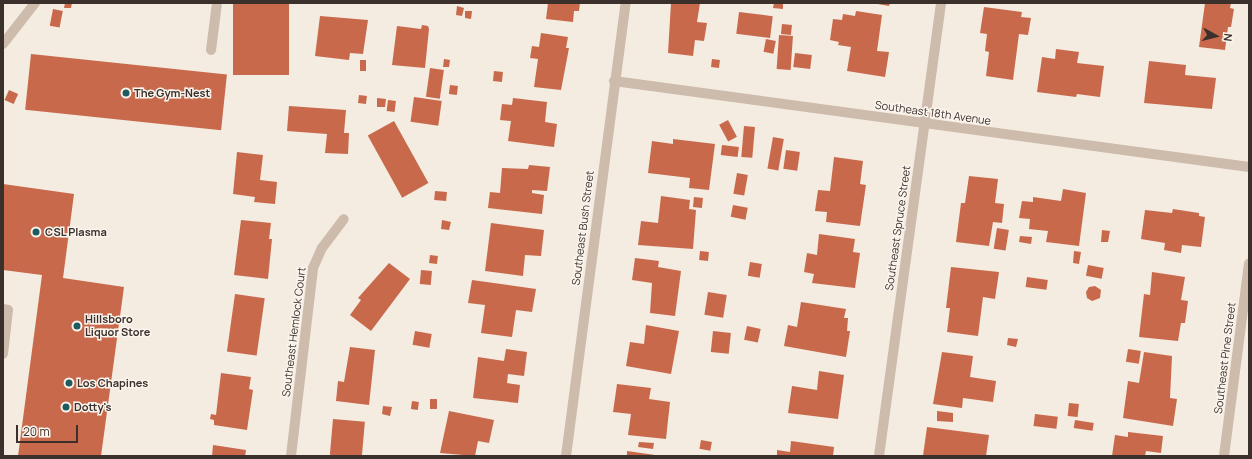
<!DOCTYPE html>
<html>
<head>
<meta charset="utf-8">
<style>
	body { margin:0 }
	#map { position:relative; width:1252px; height:459px; overflow:hidden; background:#f4ebe1; font-family:Manrope,sans-serif }
	div>[style] { position:absolute }
	.building>* { inset:0; background:#c8694b; transform-origin:0 0 }
	.lane>* { height:10px; margin:-5px; padding:0 5px; transform-origin:5px; border-radius:5px; background:#cdbbac }
	.street>* { height:10px; margin:-5px; padding:0 5px; transform-origin:5px; border-radius:5px; background:#cdbbac }
	.dots>* { width:11px; height:11px; translate:-50% -50%; box-sizing:border-box; border:2px solid #fbf5ee; border-radius:50% }
	span { translate:-50% -50%; white-space:nowrap; text-align:center; line-height:1.15; -webkit-text-stroke:3px #fbf5ee; paint-order:stroke }
	.poi-label { font-size:11px; color:#3b302b; font-weight:700 }
	.left { translate:0 -50%; text-align:left }
	.street-label { font-size:11px; color:#3b302b }
	.frame { position:absolute; inset:0; border:4px solid #3b302b; pointer-events:none }
	.north { position:absolute; left:1196px; top:16px; width:40px; height:40px; -webkit-text-stroke:3px #fbf5ee; paint-order:stroke; rotate:97deg; font-size:11px; font-weight:700; line-height:16px; text-align:center; color:#3b302b }
	.north::after { content:''; display:block; margin:auto; width:14px; height:18px; background:#3b302b; clip-path:polygon(50% 0,100% 100%,50% 72%,0 100%) }
	.scale { position:absolute; left:16px; top:425px; width:62px; height:18px; box-sizing:border-box; border:2px solid #3b302b; border-top:0; padding-left:5px; font-size:12px; line-height:14px; white-space:nowrap; color:#3b302b; -webkit-text-stroke:3px #fbf5ee; paint-order:stroke }
</style>
</head>
<body>
<div id="map">
	<div class="building">
		<div style="clip-path:polygon(65px 3px,72px 3px,71px 8px,64px 8px)"></div>
		<div style="left:233px;top:3px;width:56px;height:72px"></div>
		<div style="clip-path:polygon(548px 3px,580px 3px,579px 11px,574px 11px,573px 22px,546px 19px)"></div>
		<div style="clip-path:polygon(671px 3px,700px 3px,697px 22px,707px 23px,704px 41px,695px 40px,693px 56px,668px 53px)"></div>
		<div style="clip-path:polygon(774px 3px,783px 3px,783px 9px,773px 8px)"></div>
		<div style="clip-path:polygon(872px 3px,890px 3px,889px 6px)"></div>
		<div style="clip-path:polygon(1205px 3px,1231px 3px,1230px 8px,1234px 9px,1231px 27px,1228px 27px,1225px 50px,1199px 47px)"></div>
		<div style="clip-path:polygon(457px 6px,464px 8px,462px 16px,456px 15px)"></div>
		<div style="clip-path:polygon(984px 7px,1022px 12px,1021px 17px,1031px 18px,1028px 35px,1019px 34px,1013px 80px,986px 76px,989px 52px,985px 51px,987px 34px,980px 33px)"></div>
		<div style="left:53px;top:9px;width:10px;height:17px;rotate:11deg"></div>
		<div style="clip-path:polygon(465px 11px,472px 11px,471px 19px,465px 18px)"></div>
		<div style="clip-path:polygon(856px 11px,882px 15px,877px 51px,889px 52px,885px 77px,847px 71px,851px 47px,838px 45px,839px 42px,830px 40px,833px 19px,842px 20px,843px 14px,855px 16px)"></div>
		<div style="left:739px;top:12px;width:34px;height:22px;rotate:7deg"></div>
		<div style="clip-path:polygon(320px 16px,368px 20px,363px 54px,350px 53px,349px 60px,315px 56px)"></div>
		<div style="left:782px;top:24px;width:10px;height:10px;rotate:6deg"></div>
		<div style="clip-path:polygon(422px 25px,428px 26px,429px 29px,425px 68px,392px 65px,397px 26px,421px 29px)"></div>
		<div style="clip-path:polygon(541px 33px,568px 37px,566px 48px,569px 48px,561px 90px,534px 87px,538px 59px,530px 58px,532px 46px,539px 47px)"></div>
		<div style="left:779px;top:35px;width:14px;height:34px;rotate:4deg"></div>
		<div style="left:766px;top:39px;width:10px;height:13px;rotate:11deg"></div>
		<div style="clip-path:polygon(1056px 49px,1079px 52px,1077px 63px,1104px 66px,1100px 97px,1077px 94px,1076px 97px,1037px 92px,1042px 57px,1055px 59px)"></div>
		<div style="left:795px;top:53px;width:17px;height:14px;rotate:7deg"></div>
		<div style="left:31px;top:54px;width:197px;height:56px;rotate:6deg"></div>
		<div style="clip-path:polygon(444px 59px,450px 60px,449px 67px,443px 67px)"></div>
		<div style="left:712px;top:59px;width:8px;height:8px;rotate:7deg"></div>
		<div style="left:360px;top:60px;width:6px;height:11px"></div>
		<div style="clip-path:polygon(1149px 61px,1186px 65px,1185px 75px,1216px 78px,1212px 109px,1144px 103px)"></div>
		<div style="left:430px;top:68px;width:14px;height:29px;rotate:8deg"></div>
		<div style="left:494px;top:71px;width:9px;height:10px;rotate:6deg"></div>
		<div style="left:450px;top:85px;width:8px;height:9px;rotate:7deg"></div>
		<div style="left:9px;top:90px;width:10px;height:11px;rotate:24deg"></div>
		<div style="left:359px;top:95px;width:8px;height:8px;rotate:7deg"></div>
		<div style="left:414px;top:97px;width:28px;height:25px;rotate:8deg"></div>
		<div style="clip-path:polygon(377px 98px,386px 99px,385px 107px,377px 107px)"></div>
		<div style="clip-path:polygon(513px 98px,547px 102px,545px 122px,557px 124px,554px 147px,508px 141px,511px 121px,500px 120px,502px 104px,512px 105px)"></div>
		<div style="left:388px;top:100px;width:8px;height:11px;rotate:7deg"></div>
		<div style="clip-path:polygon(289px 106px,346px 110px,344px 133px,349px 133px,348px 154px,325px 153px,327px 134px,287px 131px)"></div>
		<div style="left:728px;top:120px;width:19px;height:10px;rotate:62deg"></div>
		<div style="left:394px;top:121px;width:71px;height:30px;rotate:61deg"></div>
		<div style="left:744px;top:126px;width:11px;height:31px;rotate:5deg"></div>
		<div style="left:773px;top:137px;width:11px;height:32px;rotate:10deg"></div>
		<div style="clip-path:polygon(673px 139px,715px 144px,709px 190px,689px 188px,690px 178px,648px 173px,652px 141px,673px 144px)"></div>
		<div style="left:722px;top:145px;width:17px;height:10px;rotate:7deg"></div>
		<div style="left:786px;top:150px;width:14px;height:19px;rotate:8deg"></div>
		<div style="clip-path:polygon(237px 152px,263px 155px,260px 180px,277px 182px,275px 204px,254px 202px,255px 197px,233px 194px)"></div>
		<div style="clip-path:polygon(834px 157px,863px 161px,860px 184px,866px 185px,860px 226px,826px 222px,827px 212px,815px 211px,818px 190px,830px 191px)"></div>
		<div style="clip-path:polygon(529px 165px,550px 167px,547px 191px,532px 190px,532px 193px,544px 195px,542px 214px,488px 208px,490px 192px,500px 193px,502px 168px,528px 169px)"></div>
		<div style="left:737px;top:173px;width:11px;height:21px;rotate:10deg"></div>
		<div style="clip-path:polygon(969px 176px,998px 179px,995px 203px,1004px 204px,1002px 223px,993px 222px,989px 246px,956px 242px,961px 203px,965px 203px)"></div>
		<div style="clip-path:polygon(3px 184px,74px 194px,63px 278px,124px 287px,101px 456px,18px 456px,42px 275px,3px 270px)"></div>
		<div style="clip-path:polygon(1063px 189px,1086px 193px,1079px 246px,1046px 242px,1048px 231px,1029px 229px,1030px 219px,1019px 218px,1022px 201px,1033px 202px,1033px 197px,1061px 201px)"></div>
		<div style="left:435px;top:191px;width:12px;height:9px;rotate:5deg"></div>
		<div style="clip-path:polygon(661px 196px,690px 200px,689px 209px,696px 210px,693px 249px,638px 245px,641px 221px,658px 223px)"></div>
		<div style="left:694px;top:197px;width:9px;height:10px;rotate:6deg"></div>
		<div style="left:733px;top:205px;width:15px;height:12px;rotate:11deg"></div>
		<div style="clip-path:polygon(1173px 209px,1199px 213px,1199px 216px,1205px 217px,1201px 247px,1182px 245px,1181px 253px,1164px 250px,1165px 243px,1141px 239px,1145px 210px,1172px 213px)"></div>
		<div style="clip-path:polygon(241px 220px,271px 223px,269px 239px,272px 239px,268px 279px,234px 275px)"></div>
		<div style="clip-path:polygon(442px 220px,451px 222px,449px 230px,441px 229px)"></div>
		<div style="clip-path:polygon(491px 223px,544px 230px,541px 256px,525px 255px,523px 276px,485px 271px)"></div>
		<div style="left:997px;top:228px;width:12px;height:21px;rotate:9deg"></div>
		<div style="clip-path:polygon(1102px 230px,1110px 231px,1108px 242px,1101px 242px)"></div>
		<div style="clip-path:polygon(819px 234px,855px 239px,853px 252px,860px 253px,855px 288px,812px 283px,814px 274px,804px 272px,807px 253px,817px 255px)"></div>
		<div style="clip-path:polygon(1020px 236px,1032px 237px,1031px 244px,1019px 242px)"></div>
		<div style="left:700px;top:251px;width:9px;height:9px;rotate:6deg"></div>
		<div style="clip-path:polygon(1074px 251px,1081px 252px,1079px 264px,1073px 263px)"></div>
		<div style="left:430px;top:255px;width:8px;height:8px;rotate:7deg"></div>
		<div style="clip-path:polygon(635px 258px,659px 261px,658px 267px,681px 271px,675px 316px,650px 313px,652px 283px,632px 280px)"></div>
		<div style="left:750px;top:262px;width:12px;height:14px;rotate:9deg"></div>
		<div style="clip-path:polygon(389px 263px,410px 279px,371px 331px,350px 315px,361px 300px,358px 298px)"></div>
		<div style="left:1088px;top:265px;width:16px;height:11px;rotate:11deg"></div>
		<div style="clip-path:polygon(951px 267px,999px 272px,995px 299px,983px 297px,978px 336px,947px 332px,950px 308px,946px 308px)"></div>
		<div style="left:421px;top:270px;width:11px;height:14px;rotate:5deg"></div>
		<div style="clip-path:polygon(1152px 272px,1185px 277px,1181px 300px,1188px 301px,1185px 323px,1181px 323px,1178px 341px,1139px 337px,1144px 294px,1150px 295px)"></div>
		<div style="left:1027px;top:277px;width:21px;height:10px;rotate:8deg"></div>
		<div style="clip-path:polygon(472px 280px,536px 289px,532px 312px,516px 310px,512px 337px,481px 333px,485px 305px,468px 303px)"></div>
		<div style="clip-path:polygon(1095px 286px,1101px 290px,1100px 298px,1092px 301px,1087px 298px,1086px 292px,1089px 287px)"></div>
		<div style="left:708px;top:292px;width:19px;height:23px;rotate:9deg"></div>
		<div style="left:235px;top:294px;width:30px;height:58px;rotate:8deg"></div>
		<div style="clip-path:polygon(801px 302px,846px 309px,844px 318px,848px 318px,847px 331px,850px 331px,846px 357px,784px 346px,788px 325px,797px 327px)"></div>
		<div style="clip-path:polygon(646px 325px,679px 331px,671px 374px,626px 366px,630px 342px,644px 344px)"></div>
		<div style="left:747px;top:326px;width:14px;height:14px;rotate:12deg"></div>
		<div style="left:415px;top:331px;width:17px;height:14px;rotate:10deg"></div>
		<div style="left:713px;top:331px;width:18px;height:21px;rotate:6deg"></div>
		<div style="clip-path:polygon(1008px 338px,1018px 339px,1016px 347px,1007px 345px)"></div>
		<div style="clip-path:polygon(350px 347px,375px 350px,369px 405px,336px 401px,338px 381px,344px 382px)"></div>
		<div style="clip-path:polygon(506px 349px,527px 352px,524px 376px,508px 374px,507px 383px,520px 385px,518px 403px,473px 398px,478px 357px,504px 361px)"></div>
		<div style="left:1128px;top:349px;width:13px;height:13px;rotate:9deg"></div>
		<div style="clip-path:polygon(942px 352px,973px 356px,970px 377px,996px 381px,993px 402px,963px 398px,962px 408px,933px 404px)"></div>
		<div style="clip-path:polygon(1144px 352px,1172px 356px,1170px 398px,1177px 399px,1173px 426px,1123px 418px,1128px 381px,1139px 383px)"></div>
		<div style="clip-path:polygon(819px 371px,844px 375px,838px 419px,788px 413px,792px 386px,817px 390px)"></div>
		<div style="clip-path:polygon(221px 373px,251px 377px,249px 389px,253px 390px,247px 430px,214px 425px,214px 420px,210px 419px,211px 414px,216px 415px)"></div>
		<div style="clip-path:polygon(617px 384px,651px 388px,649px 399px,670px 402px,666px 439px,628px 435px,631px 414px,613px 412px)"></div>
		<div style="left:430px;top:399px;width:7px;height:10px"></div>
		<div style="left:412px;top:401px;width:7px;height:8px;rotate:8deg"></div>
		<div style="left:1069px;top:403px;width:10px;height:13px;rotate:6deg"></div>
		<div style="clip-path:polygon(383px 406px,392px 407px,390px 416px,382px 414px)"></div>
		<div style="clip-path:polygon(449px 411px,494px 420px,489px 443px,478px 441px,475px 456px,440px 453px)"></div>
		<div style="clip-path:polygon(937px 411px,953px 413px,953px 422px,937px 421px)"></div>
		<div style="left:1035px;top:414px;width:23px;height:12px;rotate:7deg"></div>
		<div style="left:333px;top:419px;width:32px;height:36px;rotate:5deg"></div>
		<div style="left:1075px;top:420px;width:19px;height:8px;rotate:9deg"></div>
		<div style="clip-path:polygon(927px 427px,989px 435px,986px 456px,923px 456px)"></div>
		<div style="clip-path:polygon(1128px 432px,1163px 436px,1161px 453px,1146px 451px,1145px 456px,1112px 456px,1115px 435px,1128px 437px)"></div>
		<div style="left:701px;top:440px;width:11px;height:9px;rotate:10deg"></div>
		<div style="clip-path:polygon(791px 441px,834px 447px,833px 456px,777px 456px,777px 450px,790px 452px)"></div>
		<div style="clip-path:polygon(639px 442px,654px 443px,653px 449px,638px 447px)"></div>
		<div style="clip-path:polygon(213px 445px,246px 450px,245px 456px,212px 456px)"></div>
		<div style="clip-path:polygon(627px 451px,655px 455px,655px 456px,627px 456px)"></div>
	</div>
	<div class="lane">
		<div style="left:3px;top:44px;width:52px;rotate:-52deg"></div>
		<div style="left:211px;top:50px;width:47px;rotate:-82.7deg"></div>
		<div style="left:3px;top:309px;width:5px;rotate:11deg"></div>
		<div style="left:8px;top:310px;width:44px;rotate:96.5deg"></div>
	</div>
	<div class="street">
		<div style="left:614px;top:81px;width:641px;rotate:7.71deg"></div>
		<div style="left:291px;top:456px;width:189px;rotate:-83.3deg"></div>
		<div style="left:313px;top:268px;width:22px;rotate:-66deg"></div>
		<div style="left:322px;top:248px;width:36px;rotate:-53deg"></div>
		<div style="left:566px;top:456px;width:457px;rotate:-82.5deg"></div>
		<div style="left:879px;top:456px;width:457px;rotate:-82.2deg"></div>
		<div style="left:1224px;top:456px;width:194px;rotate:-82.6deg"></div>
	</div>
	<div class="dots">
		<div style="left:126px;top:93px;background:#1f5a5e"></div>
		<div style="left:36px;top:232px;background:#1f5a5e"></div>
		<div style="left:77px;top:326px;background:#1f5a5e"></div>
		<div style="left:69px;top:383px;background:#1f5a5e"></div>
		<div style="left:66px;top:407px;background:#1f5a5e"></div>
	</div>
	<div class="poi-label">
		<span class="left" style="left:134px;top:93px">The Gym-Nest</span>
		<span class="left" style="left:45px;top:232px">CSL Plasma</span>
		<span class="left" style="left:85px;top:326px">Hillsboro<br>Liquor Store</span>
		<span class="left" style="left:77px;top:383px">Los Chapines</span>
		<span class="left" style="left:74px;top:407px">Dotty's</span>
	</div>
	<div class="street-label">
		<span style="left:933px;top:113px;rotate:8deg">Southeast 18th Avenue</span>
		<span style="left:583px;top:228px;rotate:-83deg">Southeast Bush Street</span>
		<span style="left:898px;top:228px;rotate:-82deg">Southeast Spruce Street</span>
		<span style="left:294px;top:332px;rotate:-83deg">Southeast Hemlock Court</span>
		<span style="left:1225px;top:358px;rotate:-83deg">Southeast Pine Street</span>
	</div>
	<div class="frame"></div>
	<div class="north">N</div>
	<div class="scale">20 m</div>
</div>
</body>
</html>
